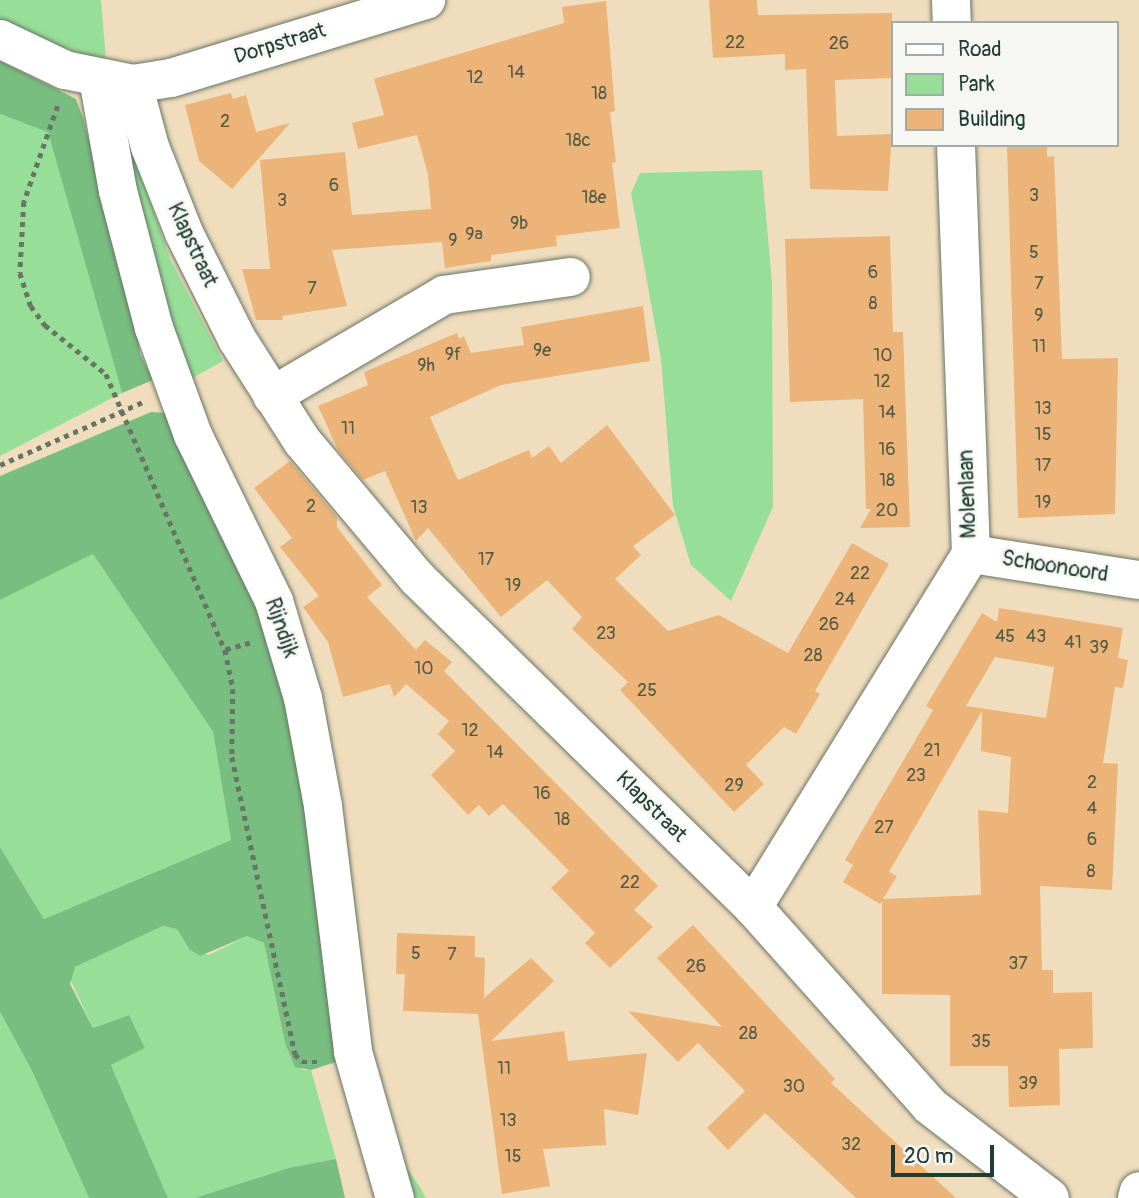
<!DOCTYPE html>
<html>
<head>
<meta charset="utf-8">
<style>
	body { margin:0 }
	#map { position:relative; width:1139px; height:1198px; overflow:hidden; background:#f0ddbe; font-family:Pangolin,sans-serif }
	div>[style] { position:absolute }
	.green>* { inset:0; background:#97df99 }
	.forest>* { inset:0; background:#79be81 }
	.building>* { inset:0; background:#ecb478 }
	.path>* { height:4.5px; margin-top:-2.25px; transform-origin:0; background:repeating-linear-gradient(90deg,#687564 0 5px,transparent 0 10px) }
	.roads { filter:drop-shadow(0 0 2px #687564) drop-shadow(0 0 2px #687564) }
	.minor>* { height:38px; margin:-19px; padding:0 19px; transform-origin:19px; border-radius:19px; background:#fff }
	.tertiary>* { height:38px; margin:-19px; padding:0 19px; transform-origin:19px; border-radius:19px; background:#fff }
	span { translate:-50% -50%; white-space:nowrap; text-align:center; line-height:1.15; -webkit-text-stroke:5px #f6f6f2; paint-order:stroke }
	.number-label { font-size:18px; color:#525b45 }
	.number-label span { -webkit-text-stroke-width:0 }
	.street-label { font-size:21px; color:#1f3d34 }
	.legend { position:absolute; left:891px; top:21px; width:228px; height:126px; box-sizing:border-box; background:#f6f6f2; border:2px solid #a0aca6; margin:0; padding:9px 12px; list-style:none; font-size:21px; color:#1f3d34 }
	.legend li { display:flex; align-items:center; gap:14px; height:35px }
	.legend b { width:35px; border:2px solid #a0aca6 }
	.scale { position:absolute; left:891px; top:1145px; width:103px; height:32px; box-sizing:border-box; border:4px solid #1f3d34; border-top:0; padding-left:9px; font-size:21px; line-height:24px; white-space:nowrap; color:#1f3d34; -webkit-text-stroke:5px #f6f6f2; paint-order:stroke }
</style>
</head>
<body>
<div id="map">
	<div class="green">
		<div style="clip-path:polygon(0 0,101px 0,106px 61px,33px 38px,0 21px)"></div>
		<div style="clip-path:polygon(0 114px,48px 131px,122px 393px,0 456px)"></div>
		<div style="clip-path:polygon(128px 138px,170px 259px,223px 361px,182px 384px,125px 139px)"></div>
		<div style="clip-path:polygon(762px 170px,772px 283px,773px 507px,731px 601px,691px 565px,673px 506px,661px 359px,631px 193px,640px 173px)"></div>
		<div style="clip-path:polygon(93px 554px,213px 732px,231px 840px,44px 919px,0 847px,0 600px)"></div>
		<div style="clip-path:polygon(163px 926px,177px 929px,189px 949px,209px 955px,247px 936px,264px 943px,285px 1043px,303px 1070px,311px 1070px,336px 1159px,195px 1198px,168px 1198px,111px 1065px,145px 1048px,129px 1015px,93px 1028px,69px 977px,75px 967px)"></div>
		<div style="clip-path:polygon(0 1012px,32px 1071px,89px 1198px,0 1198px)"></div>
		<div style="clip-path:polygon(400px 1158px,421px 1189px,426px 1198px,404px 1198px)"></div>
	</div>
	<div class="forest">
		<div style="clip-path:polygon(0 61px,76px 99px,83px 118px,135px 316px,140px 354px,153px 380px,122px 393px,48px 132px,0 114px)"></div>
		<div style="clip-path:polygon(151px 412px,166px 413px,272px 642px,294px 724px,339px 1049px,336px 1062px,311px 1070px,295px 1067px,285px 1043px,264px 943px,247px 936px,200px 956px,189px 949px,177px 929px,163px 926px,75px 967px,70px 984px,93px 1028px,129px 1015px,145px 1048px,111px 1065px,168px 1198px,89px 1198px,32px 1071px,0 1012px,0 847px,44px 919px,231px 840px,213px 732px,93px 554px,0 600px,0 476px)"></div>
		<div style="clip-path:polygon(336px 1159px,345px 1198px,195px 1198px,289px 1168px)"></div>
	</div>
	<div class="building">
		<div style="clip-path:polygon(709px 0,757px 0,758px 15px,892px 13px,892px 78px,835px 80px,837px 136px,892px 134px,888px 191px,810px 189px,806px 69px,785px 70px,785px 54px,713px 58px)"></div>
		<div style="clip-path:polygon(606px 1px,615px 111px,610px 112px,616px 162px,612px 163px,620px 228px,556px 236px,557px 246px,491px 255px,491px 261px,445px 268px,442px 242px,332px 250px,347px 306px,282px 316px,283px 320px,256px 320px,242px 269px,270px 269px,260px 160px,345px 152px,352px 215px,431px 209px,428px 174px,417px 135px,358px 149px,352px 123px,384px 115px,374px 79px,564px 23px,562px 7px)"></div>
		<div style="clip-path:polygon(231px 93px,233px 99px,246px 95px,256px 132px,290px 123px,232px 189px,199px 161px,185px 105px)"></div>
		<div style="clip-path:polygon(1007px 145px,1047px 145px,1047px 157px,1054px 156px,1062px 359px,1118px 358px,1115px 514px,1018px 518px)"></div>
		<div style="clip-path:polygon(890px 236px,893px 332px,903px 332px,910px 527px,860px 528px,871px 509px,866px 509px,863px 399px,790px 402px,785px 239px)"></div>
		<div style="clip-path:polygon(643px 306px,650px 361px,501px 385px,430px 417px,458px 480px,529px 450px,532px 458px,549px 446px,561px 463px,607px 425px,675px 515px,633px 546px,641px 555px,615px 579px,668px 631px,719px 615px,788px 653px,852px 543px,889px 564px,815px 691px,820px 694px,796px 734px,784px 727px,746px 765px,764px 784px,734px 812px,620px 690px,628px 682px,572px 629px,582px 617px,547px 580px,501px 617px,428px 528px,416px 541px,385px 471px,363px 480px,338px 450px,318px 406px,368px 385px,364px 372px,457px 333px,459px 339px,464px 336px,471px 353px,524px 345px,521px 327px)"></div>
		<div style="clip-path:polygon(290px 461px,337px 517px,337px 527px,382px 585px,367px 597px,416px 650px,425px 640px,452px 662px,444px 671px,658px 886px,634px 910px,653px 927px,610px 968px,585px 943px,595px 933px,551px 888px,569px 871px,503px 804px,489px 816px,479px 805px,468px 815px,431px 775px,455px 751px,438px 734px,449px 721px,406px 684px,394px 697px,390px 684px,343px 697px,328px 642px,303px 607px,319px 596px,280px 547px,292px 538px,254px 488px)"></div>
		<div style="clip-path:polygon(evenodd,999px 608px,1123px 628px,1118px 658px,1128px 660px,1123px 688px,1115px 687px,1103px 763px,1118px 764px,1112px 890px,1040px 886px,1042px 970px,1053px 970px,1053px 993px,1092px 992px,1093px 1048px,1059px 1049px,1060px 1105px,1009px 1107px,1008px 1066px,950px 1066px,950px 995px,882px 994px,882px 901px,880px 904px,843px 882px,853px 865px,845px 860px,933px 710px,926px 706px,982px 613px,997px 622px,999px 608px,995px 657px,1054px 667px,1046px 718px,966px 706px,995px 657px,999px 608px,982px 711px,981px 751px,1011px 757px,1008px 813px,978px 810px,981px 895px,883px 899px,897px 876px,889px 872px,982px 711px)"></div>
		<div style="clip-path:polygon(693px 925px,835px 1079px,831px 1083px,956px 1198px,856px 1198px,765px 1113px,728px 1150px,707px 1128px,745px 1091px,698px 1043px,678px 1062px,628px 1011px,722px 1027px,657px 958px)"></div>
		<div style="clip-path:polygon(397px 933px,475px 936px,475px 957px,485px 958px,484px 998px,531px 958px,554px 981px,491px 1041px,564px 1031px,568px 1061px,647px 1053px,638px 1115px,604px 1109px,606px 1145px,543px 1149px,550px 1186px,502px 1194px,478px 1014px,403px 1011px,405px 974px,396px 974px)"></div>
	</div>
	<div class="path">
		<div style="left:58px;top:106px;width:102px;rotate:109.5deg"></div>
		<div style="left:24px;top:202px;width:71px;rotate:93.2deg"></div>
		<div style="left:20px;top:273px;width:35px;rotate:72deg"></div>
		<div style="left:31px;top:306px;width:24px;rotate:54deg"></div>
		<div style="left:45px;top:325px;width:78px;rotate:38.8deg"></div>
		<div style="left:106px;top:374px;width:301px;rotate:66.7deg"></div>
		<div style="left:0;top:465px;width:156px;rotate:-23.8deg"></div>
		<div style="left:250px;top:643px;width:26px;rotate:164deg"></div>
		<div style="left:225px;top:650px;width:40px;rotate:78deg"></div>
		<div style="left:233px;top:689px;width:68px;rotate:90.8deg"></div>
		<div style="left:232px;top:757px;width:304px;rotate:78deg"></div>
		<div style="left:295px;top:1054px;width:11px;rotate:49deg"></div>
		<div style="left:302px;top:1062px;width:16px"></div>
	</div>
	<div class="roads">
		<div class="minor">
			<div style="left:951px;top:0;width:23px;rotate:88deg"></div>
			<div style="left:133px;top:84px;width:65px;rotate:74.9deg"></div>
			<div style="left:150px;top:147px;width:92px;rotate:68.4deg"></div>
			<div style="left:184px;top:233px;width:119px;rotate:63.4deg"></div>
			<div style="left:237px;top:339px;width:121px;rotate:57.5deg"></div>
			<div style="left:302px;top:441px;width:180px;rotate:50deg"></div>
			<div style="left:418px;top:579px;width:469px;rotate:44.4deg"></div>
			<div style="left:753px;top:907px;width:266px;rotate:48.3deg"></div>
			<div style="left:930px;top:1106px;width:151px;rotate:37.5deg"></div>
			<div style="left:272px;top:396px;width:199px;rotate:-30.4deg"></div>
			<div style="left:444px;top:295px;width:128px;rotate:-8.1deg"></div>
			<div style="left:971px;top:554px;width:170px;rotate:8.8deg"></div>
			<div style="left:753px;top:907px;width:415px;rotate:-58.3deg"></div>
			<div style="left:971px;top:554px;width:409px;rotate:-92.1deg"></div>
			<div style="left:1137px;top:1198px;width:7px;rotate:-74deg"></div>
		</div>
		<div class="tertiary">
			<div style="left:0;top:39px;width:72px;rotate:25.5deg"></div>
			<div style="left:65px;top:70px;width:69px;rotate:11.6deg"></div>
			<div style="left:133px;top:84px;width:38px;rotate:-9deg"></div>
			<div style="left:171px;top:78px;width:267px;rotate:-17deg"></div>
			<div style="left:98px;top:78px;width:115px;rotate:80deg"></div>
			<div style="left:118px;top:191px;width:142px;rotate:75.3deg"></div>
			<div style="left:154px;top:328px;width:114px;rotate:70deg"></div>
			<div style="left:193px;top:435px;width:185px;rotate:64deg"></div>
			<div style="left:274px;top:601px;width:101px;rotate:73.4deg"></div>
			<div style="left:303px;top:698px;width:110px;rotate:79.5deg"></div>
			<div style="left:323px;top:806px;width:248px;rotate:83deg"></div>
			<div style="left:353px;top:1052px;width:152px;rotate:74deg"></div>
		</div>
	</div>
	<div class="number-label">
		<span style="left:735px;top:43px">22</span>
		<span style="left:839px;top:44px">26</span>
		<span style="left:516px;top:73px">14</span>
		<span style="left:475px;top:78px">12</span>
		<span style="left:599px;top:94px">18</span>
		<span style="left:225px;top:122px">2</span>
		<span style="left:578px;top:141px">18c</span>
		<span style="left:334px;top:186px">6</span>
		<span style="left:1034px;top:196px">3</span>
		<span style="left:594px;top:198px">18e</span>
		<span style="left:282px;top:201px">3</span>
		<span style="left:519px;top:224px">9b</span>
		<span style="left:474px;top:235px">9a</span>
		<span style="left:453px;top:241px">9</span>
		<span style="left:1034px;top:253px">5</span>
		<span style="left:873px;top:273px">6</span>
		<span style="left:1039px;top:284px">7</span>
		<span style="left:312px;top:289px">7</span>
		<span style="left:873px;top:304px">8</span>
		<span style="left:1039px;top:316px">9</span>
		<span style="left:1039px;top:347px">11</span>
		<span style="left:542px;top:351px">9e</span>
		<span style="left:453px;top:355px">9f</span>
		<span style="left:883px;top:356px">10</span>
		<span style="left:426px;top:366px">9h</span>
		<span style="left:882px;top:382px">12</span>
		<span style="left:1043px;top:409px">13</span>
		<span style="left:887px;top:413px">14</span>
		<span style="left:348px;top:429px">11</span>
		<span style="left:1043px;top:435px">15</span>
		<span style="left:887px;top:450px">16</span>
		<span style="left:1043px;top:466px">17</span>
		<span style="left:887px;top:481px">18</span>
		<span style="left:1043px;top:503px">19</span>
		<span style="left:311px;top:507px">2</span>
		<span style="left:419px;top:508px">13</span>
		<span style="left:887px;top:511px">20</span>
		<span style="left:486px;top:560px">17</span>
		<span style="left:860px;top:574px">22</span>
		<span style="left:513px;top:586px">19</span>
		<span style="left:845px;top:600px">24</span>
		<span style="left:829px;top:625px">26</span>
		<span style="left:606px;top:634px">23</span>
		<span style="left:1005px;top:637px">45</span>
		<span style="left:1036px;top:637px">43</span>
		<span style="left:1073px;top:643px">41</span>
		<span style="left:1099px;top:648px">39</span>
		<span style="left:813px;top:656px">28</span>
		<span style="left:424px;top:669px">10</span>
		<span style="left:647px;top:691px">25</span>
		<span style="left:470px;top:731px">12</span>
		<span style="left:932px;top:751px">21</span>
		<span style="left:495px;top:753px">14</span>
		<span style="left:916px;top:776px">23</span>
		<span style="left:1092px;top:783px">2</span>
		<span style="left:734px;top:786px">29</span>
		<span style="left:542px;top:794px">16</span>
		<span style="left:1092px;top:809px">4</span>
		<span style="left:562px;top:820px">18</span>
		<span style="left:884px;top:828px">27</span>
		<span style="left:1092px;top:840px">6</span>
		<span style="left:1091px;top:872px">8</span>
		<span style="left:630px;top:883px">22</span>
		<span style="left:416px;top:954px">5</span>
		<span style="left:452px;top:955px">7</span>
		<span style="left:1018px;top:964px">37</span>
		<span style="left:696px;top:967px">26</span>
		<span style="left:748px;top:1034px">28</span>
		<span style="left:981px;top:1042px">35</span>
		<span style="left:504px;top:1069px">11</span>
		<span style="left:1028px;top:1084px">39</span>
		<span style="left:794px;top:1087px">30</span>
		<span style="left:508px;top:1121px">13</span>
		<span style="left:851px;top:1145px">32</span>
		<span style="left:513px;top:1157px">15</span>
	</div>
	<div class="street-label">
		<span style="left:280px;top:44px;rotate:-17deg">Dorpstraat</span>
		<span style="left:192px;top:245px;rotate:65deg">Klapstraat</span>
		<span style="left:968px;top:494px;rotate:-92deg">Molenlaan</span>
		<span style="left:1055px;top:567px;rotate:9deg">Schoonoord</span>
		<span style="left:281px;top:628px;rotate:71deg">Rijndijk</span>
		<span style="left:651px;top:807px;rotate:45deg">Klapstraat</span>
	</div>
	<ul class="legend">
	<li><b style="height:9px;background:#fff"></b>Road</li>
	<li><b style="height:19px;background:#97df99"></b>Park</li>
	<li><b style="height:19px;background:#ecb478"></b>Building</li>
	</ul>
	<div class="scale">20 m</div>
</div>
</body>
</html>
